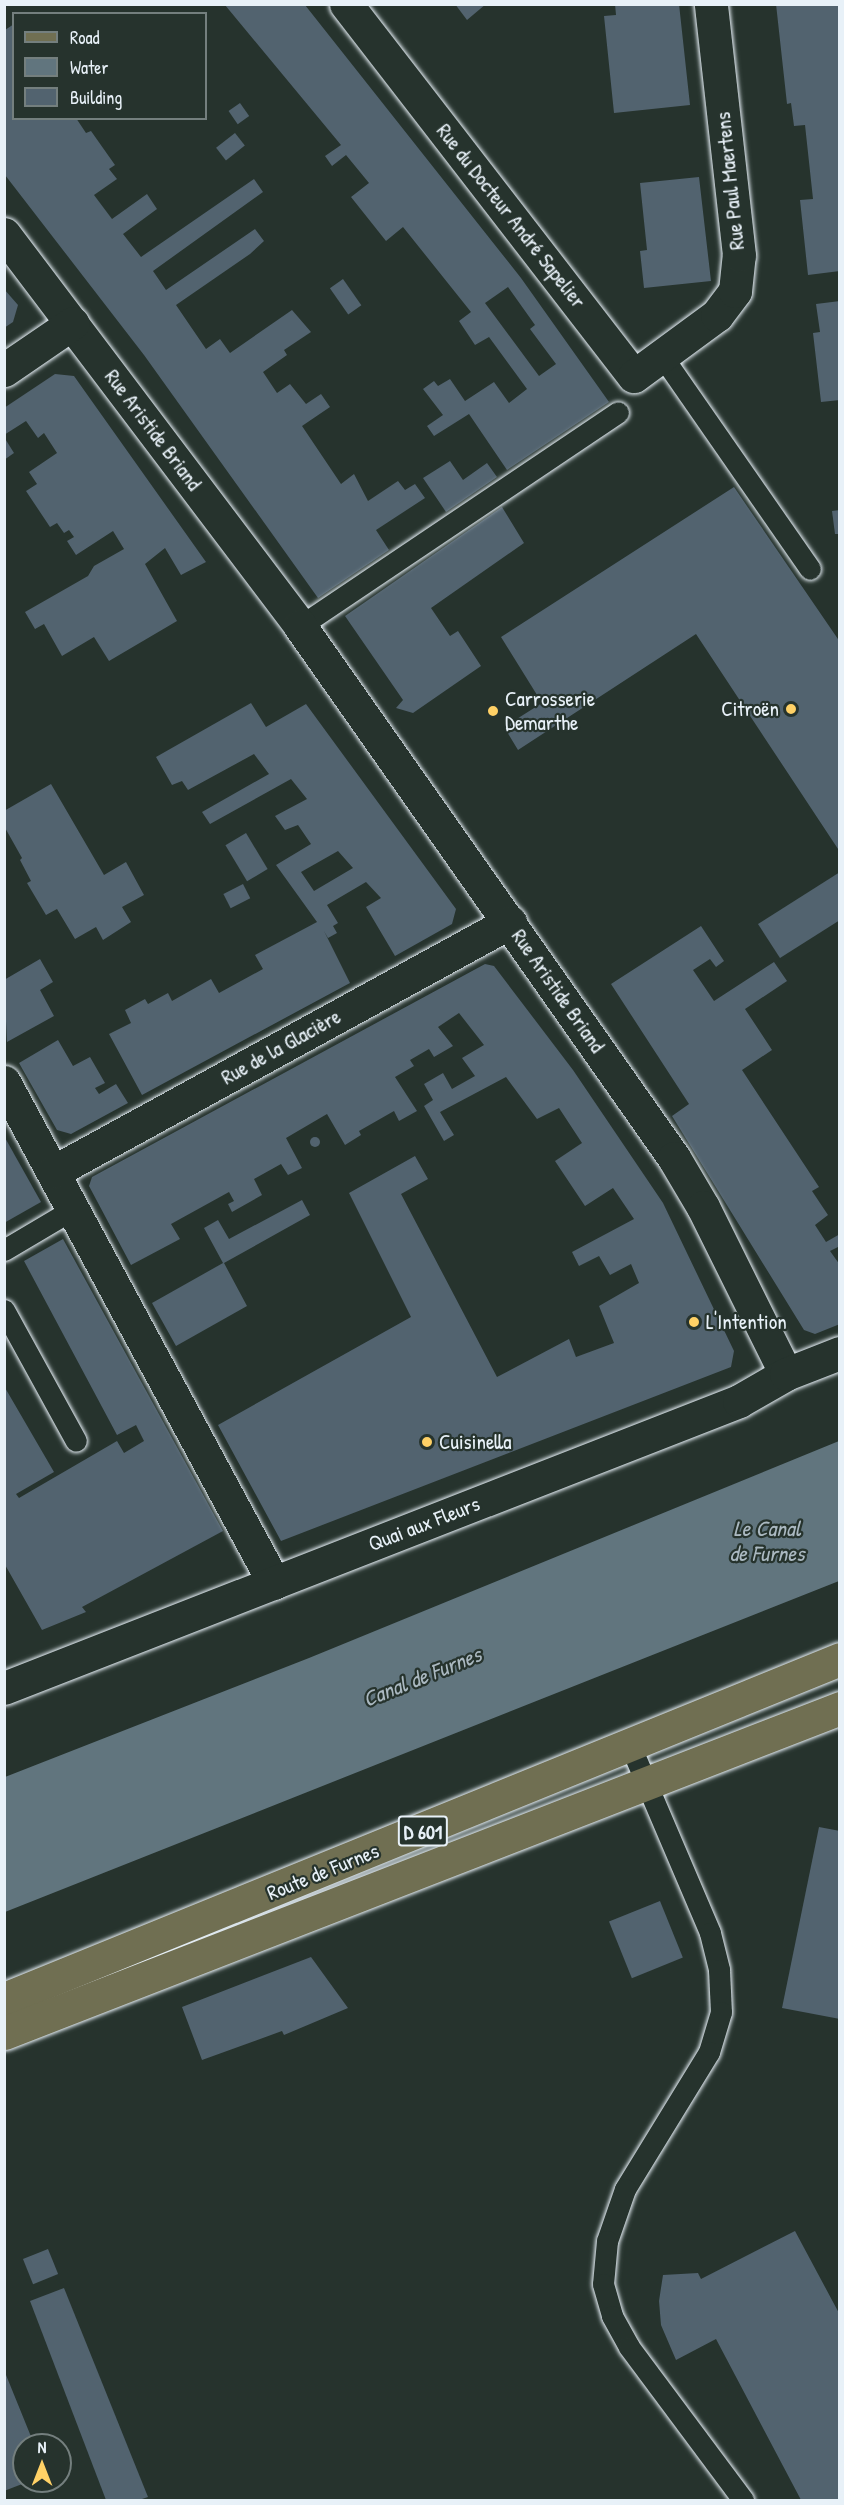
<!DOCTYPE html>
<html>
<head>
<meta charset="utf-8">
<style>
	body { margin:0 }
	#map { position:relative; width:844px; height:2505px; overflow:hidden; background:#26332d; font-family:"Patrick Hand",sans-serif }
	div>[style] { position:absolute }
	.water>* { inset:0; background:#61757e }
	.building>* { inset:0; background:#52636f; transform-origin:0 0 }
	.round { border-radius:50% }
	.roads { filter:drop-shadow(0 0 2px #e8f1f8) drop-shadow(0 0 2px #e8f1f8) }
	.service>* { height:21px; margin:-10.5px; padding:0 10.5px; transform-origin:10.5px; border-radius:10.5px; background:#26332d }
	.minor>* { height:33px; margin:-16.5px; padding:0 16.5px; transform-origin:16.5px; border-radius:16.5px; background:#26332d }
	.primary>* { height:33px; margin:-16.5px; padding:0 16.5px; transform-origin:16.5px; border-radius:16.5px; background:#706f52 }
	.dots>* { width:16px; height:16px; translate:-50% -50%; box-sizing:border-box; border:3px solid #26332d; border-radius:50% }
	span { translate:-50% -50%; white-space:nowrap; text-align:center; line-height:1.15; -webkit-text-stroke:4.5px #26332d; paint-order:stroke }
	.shield-label span { padding:2px 4px; background:#26332d; border:2px solid; border-radius:4px; -webkit-text-stroke-width:0 }
	.shield-label { font-size:20px; color:#e8f1f8; font-weight:700 }
	.street-label { font-size:21px; color:#e8f1f8 }
	.poi-label { font-size:21px; color:#e8f1f8 }
	.left { translate:0 -50%; text-align:left }
	.right { translate:-100% -50%; text-align:right }
	.water-label { font-size:22px; color:#abb9c1; font-style:italic }
	.frame { position:absolute; inset:0; border:6px solid #e8f1f8; pointer-events:none }
	.legend { position:absolute; left:12px; top:12px; width:195px; height:108px; box-sizing:border-box; background:#26332d; border:2px solid #747f7e; margin:0; padding:8px 10px; list-style:none; font-size:18px; color:#e8f1f8 }
	.legend li { display:flex; align-items:center; gap:12px; height:30px }
	.legend b { width:30px; border:2px solid #747f7e }
	.north { position:absolute; left:12px; top:2433px; width:60px; height:60px; box-sizing:border-box; background:#26332d; border:2px solid #747f7e; border-radius:50%; rotate:0deg; font-size:16px; font-weight:700; line-height:24px; text-align:center; color:#e8f1f8 }
	.north::after { content:''; display:block; margin:auto; width:21px; height:27px; background:#ffd166; clip-path:polygon(50% 0,100% 100%,50% 72%,0 100%) }
</style>
</head>
<body>
<div id="map">
	<div class="water">
		<div style="clip-path:polygon(839px 1441px,839px 1581px,5px 1912px,5px 1777px,309px 1658px)"></div>
	</div>
	<div class="building">
		<div style="clip-path:polygon(455px 4px,486px 4px,467px 20px)"></div>
		<div style="clip-path:polygon(615px 4px,679px 4px,690px 105px,614px 113px,604px 16px,616px 15px)"></div>
		<div style="clip-path:polygon(776px 4px,840px 4px,840px 271px,808px 275px,800px 200px,813px 199px,805px 125px,794px 126px,791px 103px,787px 104px)"></div>
		<div style="clip-path:polygon(evenodd,225px 5px,305px 5px,521px 278px,609px 402px,507px 470px,469px 414px,434px 436px,427px 426px,443px 415px,423px 389px,434px 381px,438px 386px,450px 379px,465px 401px,494px 382px,509px 403px,527px 389px,489px 337px,475px 345px,459px 321px,471px 312px,403px 227px,386px 241px,351px 197px,369px 183px,346px 155px,332px 166px,325px 156px,341px 145px,225px 5px,508px 287px,535px 325px,530px 329px,556px 364px,539px 376px,485px 303px,508px 287px)"></div>
		<div style="clip-path:polygon(14px 24px,14px 118px,76px 118px,86px 133px,91px 131px,115px 165px,109px 169px,117px 179px,94px 195px,112px 219px,147px 194px,157px 209px,123px 234px,141px 257px,254px 179px,263px 192px,153px 271px,166px 290px,255px 229px,264px 241px,250px 254px,176px 305px,206px 349px,220px 339px,230px 353px,292px 310px,311px 332px,284px 350px,287px 355px,263px 372px,277px 393px,290px 384px,306px 404px,321px 394px,330px 407px,302px 426px,341px 484px,354px 474px,368px 501px,398px 481px,405px 490px,415px 484px,425px 498px,376px 530px,389px 550px,318px 598px,144px 355px,5px 175px,5px 30px)"></div>
		<div style="left:240px;top:103px;width:16px;height:14px;rotate:55deg"></div>
		<div style="left:235px;top:133px;width:16px;height:24px;rotate:52deg"></div>
		<div style="clip-path:polygon(699px 177px,711px 281px,644px 288px,640px 251px,647px 250px,640px 183px)"></div>
		<div style="left:343px;top:279px;width:32px;height:16px;rotate:55deg"></div>
		<div style="clip-path:polygon(4px 289px,18px 305px,13px 322px,4px 328px)"></div>
		<div style="clip-path:polygon(840px 301px,840px 400px,821px 402px,813px 333px,820px 332px,816px 304px)"></div>
		<div style="clip-path:polygon(55px 374px,74px 376px,206px 562px,181px 575px,165px 548px,145px 564px,177px 621px,109px 661px,94px 637px,62px 656px,44px 624px,35px 629px,25px 612px,88px 576px,94px 566px,124px 549px,113px 531px,76px 555px,67px 541px,74px 537px,69px 530px,64px 533px,57px 523px,50px 527px,26px 491px,37px 484px,29px 472px,57px 453px,44px 433px,38px 438px,26px 421px,4px 435px,4px 408px)"></div>
		<div style="clip-path:polygon(4px 437px,14px 453px,4px 460px)"></div>
		<div style="clip-path:polygon(450px 461px,463px 480px,487px 463px,497px 477px,446px 512px,423px 478px)"></div>
		<div style="clip-path:polygon(734px 487px,840px 642px,840px 852px,696px 634px,518px 750px,504px 727px,542px 703px,501px 637px)"></div>
		<div style="clip-path:polygon(502px 507px,524px 543px,431px 608px,450px 636px,458px 631px,481px 666px,413px 713px,396px 708px,403px 700px,345px 616px)"></div>
		<div style="clip-path:polygon(840px 510px,840px 534px,835px 534px,832px 511px)"></div>
		<div style="clip-path:polygon(evenodd,251px 703px,266px 727px,306px 704px,456px 909px,452px 924px,395px 956px,366px 907px,381px 898px,366px 882px,327px 905px,338px 923px,333px 926px,337px 933px,328px 938px,324px 931px,350px 983px,142px 1095px,109px 1034px,131px 1023px,125px 1010px,145px 999px,148px 1004px,168px 993px,172px 1001px,211px 979px,219px 993px,263px 969px,255px 955px,317px 922px,276px 865px,311px 844px,298px 825px,285px 830px,275px 816px,307px 799px,291px 779px,210px 824px,202px 812px,269px 774px,254px 754px,188px 790px,182px 781px,172px 785px,156px 757px,251px 703px,338px 851px,353px 868px,314px 891px,301px 872px,338px 851px)"></div>
		<div style="clip-path:polygon(51px 784px,104px 875px,126px 862px,144px 895px,122px 907px,131px 922px,103px 940px,96px 927px,75px 939px,57px 909px,46px 915px,27px 883px,31px 881px,20px 860px,22px 858px,4px 826px,4px 811px)"></div>
		<div style="left:246px;top:833px;width:42px;height:24px;rotate:59deg"></div>
		<div style="clip-path:polygon(840px 872px,840px 920px,780px 958px,758px 924px)"></div>
		<div style="left:243px;top:884px;width:16px;height:22px;rotate:63deg"></div>
		<div style="clip-path:polygon(701px 926px,724px 961px,716px 967px,710px 959px,693px 970px,714px 1001px,774px 962px,787px 981px,745px 1009px,772px 1050px,742px 1070px,819px 1187px,812px 1191px,828px 1215px,815px 1225px,826px 1242px,840px 1234px,840px 1246px,830px 1251px,840px 1265px,840px 1324px,815px 1334px,804px 1330px,672px 1116px,689px 1104px,611px 984px)"></div>
		<div style="clip-path:polygon(40px 959px,53px 982px,40px 990px,54px 1016px,7px 1042px,4px 980px)"></div>
		<div style="clip-path:polygon(485px 964px,494px 966px,573px 1070px,663px 1203px,734px 1351px,731px 1367px,281px 1541px,218px 1425px,411px 1317px,349px 1193px,415px 1156px,428px 1179px,401px 1194px,497px 1377px,569px 1339px,576px 1357px,614px 1343px,599px 1306px,639px 1283px,631px 1264px,610px 1275px,599px 1256px,579px 1266px,572px 1252px,634px 1219px,613px 1188px,585px 1206px,555px 1161px,582px 1143px,559px 1108px,537px 1119px,506px 1077px,440px 1112px,454px 1135px,444px 1141px,424px 1106px,433px 1100px,424px 1084px,443px 1073px,452px 1089px,475px 1076px,462px 1058px,484px 1045px,459px 1013px,438px 1027px,453px 1046px,434px 1057px,429px 1049px,410px 1060px,414px 1066px,395px 1077px,417px 1111px,399px 1121px,394px 1111px,359px 1131px,361px 1135px,345px 1145px,327px 1114px,286px 1138px,302px 1168px,288px 1175px,281px 1164px,254px 1179px,262px 1195px,232px 1212px,228px 1204px,234px 1201px,229px 1192px,171px 1224px,180px 1239px,131px 1265px,89px 1186px,92px 1177px)"></div>
		<div style="clip-path:polygon(58px 1040px,73px 1066px,90px 1057px,105px 1083px,95px 1088px,99px 1094px,116px 1084px,128px 1103px,71px 1134px,57px 1130px,19px 1063px)"></div>
		<div style="clip-path:polygon(4px 1136px,41px 1202px,4px 1223px)"></div>
		<div class="round" style="left:310px;top:1137px;width:10px;height:10px"></div>
		<div style="clip-path:polygon(302px 1200px,310px 1215px,224px 1263px,247px 1306px,176px 1346px,152px 1303px,223px 1263px,204px 1228px,218px 1220px,229px 1239px)"></div>
		<div style="clip-path:polygon(63px 1239px,223px 1531px,82px 1607px,86px 1612px,42px 1630px,4px 1563px,4px 1386px,54px 1472px,16px 1494px,19px 1498px,117px 1441px,124px 1453px,144px 1441px,136px 1425px,117px 1435px,24px 1261px)"></div>
		<div style="clip-path:polygon(819px 1827px,840px 1831px,840px 2019px,782px 2008px)"></div>
		<div style="left:660px;top:1901px;width:61px;height:55px;rotate:68deg"></div>
		<div style="clip-path:polygon(311px 1957px,348px 2008px,284px 2035px,282px 2031px,202px 2060px,182px 2007px)"></div>
		<div style="clip-path:polygon(795px 2231px,840px 2315px,840px 2500px,801px 2500px,716px 2339px,676px 2360px,661px 2325px,659px 2301px,663px 2275px,698px 2273px,701px 2279px)"></div>
		<div style="left:48px;top:2249px;width:27px;height:27px;rotate:68deg"></div>
		<div style="clip-path:polygon(64px 2288px,148px 2497px,139px 2500px,106px 2500px,30px 2301px)"></div>
		<div style="clip-path:polygon(4px 2370px,32px 2439px,45px 2434px,50px 2445px,24px 2445px,24px 2481px,30px 2481px,4px 2491px)"></div>
	</div>
	<div class="roads">
		<div class="service">
			<div style="left:662px;top:356px;width:259px;rotate:55.2deg"></div>
			<div style="left:300px;top:626px;width:383px;rotate:-33.9deg"></div>
			<div style="left:4px;top:1250px;width:80px;rotate:-30.7deg"></div>
			<div style="left:4px;top:1310px;width:149px;rotate:61.2deg"></div>
			<div style="left:630px;top:1745px;width:204px;rotate:66.9deg"></div>
			<div style="left:710px;top:1933px;width:38px;rotate:76deg"></div>
			<div style="left:719px;top:1970px;width:42px;rotate:87.3deg"></div>
			<div style="left:721px;top:2012px;width:42px;rotate:106.7deg"></div>
			<div style="left:709px;top:2052px;width:161px;rotate:121.5deg"></div>
			<div style="left:625px;top:2189px;width:55px;rotate:109.1deg"></div>
			<div style="left:607px;top:2241px;width:43px;rotate:95.3deg"></div>
			<div style="left:603px;top:2284px;width:33px;rotate:74deg"></div>
			<div style="left:612px;top:2316px;width:35px;rotate:61deg"></div>
			<div style="left:629px;top:2347px;width:191px;rotate:53.3deg"></div>
		</div>
		<div class="minor">
			<div style="left:346px;top:4px;width:470px;rotate:52.3deg"></div>
			<div style="left:634px;top:376px;width:103px;rotate:-36.3deg"></div>
			<div style="left:717px;top:315px;width:30px;rotate:-53deg"></div>
			<div style="left:735px;top:291px;width:36px;rotate:-84deg"></div>
			<div style="left:739px;top:255px;width:253px;rotate:-96.4deg"></div>
			<div style="left:4px;top:234px;width:491px;rotate:52.9deg"></div>
			<div style="left:300px;top:626px;width:650px;rotate:54.89deg"></div>
			<div style="left:674px;top:1158px;width:57px;rotate:59.4deg"></div>
			<div style="left:703px;top:1207px;width:186px;rotate:63.6deg"></div>
			<div style="left:4px;top:370px;width:83px;rotate:-34.3deg"></div>
			<div style="left:4px;top:1082px;width:569px;rotate:61.68deg"></div>
			<div style="left:53px;top:1172px;width:521px;rotate:-28.68deg"></div>
			<div style="left:4px;top:1688px;width:789px;rotate:-21.33deg"></div>
			<div style="left:739px;top:1401px;width:54px;rotate:-29.9deg"></div>
			<div style="left:786px;top:1374px;width:58px;rotate:-21.3deg"></div>
		</div>
		<div class="primary">
			<div style="left:4px;top:1999px;width:902px;rotate:-22.13deg"></div>
			<div style="left:4px;top:2033px;width:897px;rotate:-21.24deg"></div>
		</div>
	</div>
	<div class="dots">
		<div style="left:791px;top:709px;background:#ffd166"></div>
		<div style="left:493px;top:711px;background:#ffd166"></div>
		<div style="left:694px;top:1322px;background:#ffd166"></div>
		<div style="left:427px;top:1442px;background:#ffd166"></div>
	</div>
	<div class="shield-label">
		<span style="left:423px;top:1831px">D 601</span>
	</div>
	<div class="street-label">
		<span style="left:730px;top:181px;rotate:-96deg">Rue Paul Maertens</span>
		<span style="left:511px;top:216px;rotate:52deg">Rue du Docteur André Sapelier</span>
		<span style="left:153px;top:430px;rotate:53deg">Rue Aristide Briand</span>
		<span style="left:558px;top:991px;rotate:55deg">Rue Aristide Briand</span>
		<span style="left:281px;top:1047px;rotate:-29deg">Rue de la Glacière</span>
		<span style="left:424px;top:1524px;rotate:-21deg">Quai aux Fleurs</span>
		<span style="left:323px;top:1872px;rotate:-22deg">Route de Furnes</span>
	</div>
	<div class="poi-label">
		<span class="left" style="left:505px;top:711px">Carrosserie<br>Demarthe</span>
		<span class="right" style="left:779px;top:709px">Citroën</span>
		<span class="left" style="left:706px;top:1322px">L'Intention</span>
		<span class="left" style="left:439px;top:1442px">Cuisinella</span>
	</div>
	<div class="water-label">
		<span style="left:767px;top:1541px">Le Canal<br>de Furnes</span>
		<span style="left:422px;top:1677px;rotate:-22deg">Canal de Furnes</span>
	</div>
	<div class="frame"></div>
	<ul class="legend">
	<li><b style="height:8px;background:#706f52"></b>Road</li>
	<li><b style="height:16px;background:#61757e"></b>Water</li>
	<li><b style="height:16px;background:#52636f"></b>Building</li>
	</ul>
	<div class="north">N</div>
</div>
</body>
</html>
